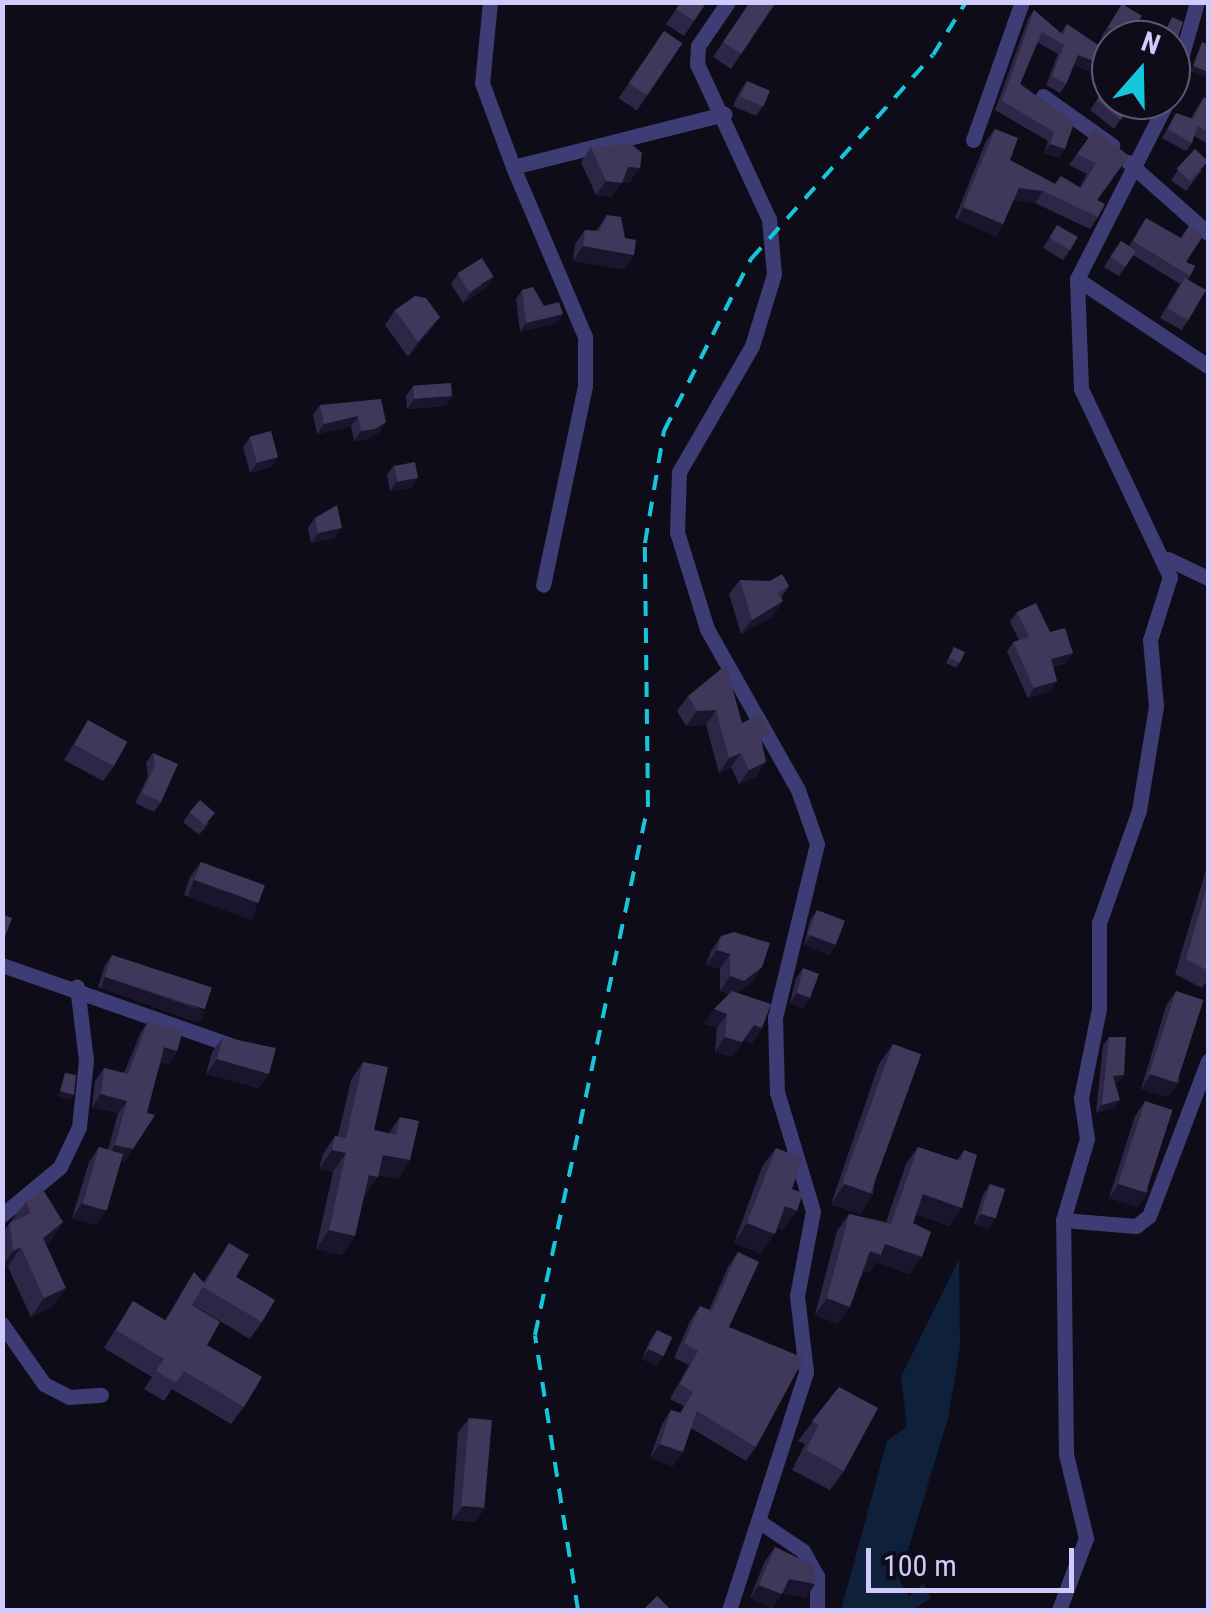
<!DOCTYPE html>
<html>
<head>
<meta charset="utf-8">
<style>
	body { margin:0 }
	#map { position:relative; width:1211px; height:1613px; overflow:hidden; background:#0f0c1a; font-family:"Roboto Condensed",sans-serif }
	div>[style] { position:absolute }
	.water>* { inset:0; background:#0f203b }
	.minor>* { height:15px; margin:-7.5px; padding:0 7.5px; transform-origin:7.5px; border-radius:7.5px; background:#3e3c75 }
	.rail>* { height:4px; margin-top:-2px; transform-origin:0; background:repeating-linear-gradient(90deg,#16c6db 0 15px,transparent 0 27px) }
	.wall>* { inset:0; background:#2d2647; transform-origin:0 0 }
	.shaded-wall>* { inset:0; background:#1a142d; transform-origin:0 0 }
	.building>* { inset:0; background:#3f385a; transform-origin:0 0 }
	span { translate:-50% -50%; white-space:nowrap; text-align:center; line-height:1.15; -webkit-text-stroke:8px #0f0c1a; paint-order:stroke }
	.frame { position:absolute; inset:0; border:5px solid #d0cbfa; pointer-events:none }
	.north { position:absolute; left:1091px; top:20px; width:100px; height:100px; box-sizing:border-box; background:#0f0c1a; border:2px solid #5c5874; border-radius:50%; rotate:20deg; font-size:28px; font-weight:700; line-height:40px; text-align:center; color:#d0cbfa }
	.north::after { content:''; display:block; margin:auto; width:35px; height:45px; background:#16c6db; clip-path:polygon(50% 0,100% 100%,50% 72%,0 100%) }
	.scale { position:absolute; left:866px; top:1548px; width:208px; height:45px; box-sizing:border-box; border:5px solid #d0cbfa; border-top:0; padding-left:12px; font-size:30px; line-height:35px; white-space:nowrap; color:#d0cbfa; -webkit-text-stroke:8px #0f0c1a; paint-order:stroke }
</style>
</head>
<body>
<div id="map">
	<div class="water">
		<div style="clip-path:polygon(959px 1259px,960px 1347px,948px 1418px,899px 1580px,909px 1597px,923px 1583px,931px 1598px,912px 1610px,841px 1610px,887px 1441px,907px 1426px,901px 1377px)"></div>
	</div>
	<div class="minor">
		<div style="left:490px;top:2px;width:81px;rotate:95.6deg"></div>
		<div style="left:482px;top:83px;width:90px;rotate:69.7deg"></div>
		<div style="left:513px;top:167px;width:218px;rotate:-14.1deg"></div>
		<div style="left:728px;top:2px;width:53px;rotate:124.3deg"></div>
		<div style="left:698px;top:46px;width:18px;rotate:93deg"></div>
		<div style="left:697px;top:64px;width:171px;rotate:65.1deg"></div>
		<div style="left:769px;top:219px;width:55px;rotate:84.8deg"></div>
		<div style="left:774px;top:274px;width:75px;rotate:107deg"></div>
		<div style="left:752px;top:346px;width:146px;rotate:120.1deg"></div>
		<div style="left:679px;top:472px;width:60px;rotate:91.9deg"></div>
		<div style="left:677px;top:532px;width:102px;rotate:72.8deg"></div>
		<div style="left:707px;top:629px;width:185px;rotate:60.5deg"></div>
		<div style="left:798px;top:790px;width:57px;rotate:70.6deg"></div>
		<div style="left:817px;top:844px;width:178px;rotate:103.6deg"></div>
		<div style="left:775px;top:1017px;width:75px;rotate:88.5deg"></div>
		<div style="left:777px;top:1092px;width:124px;rotate:73.2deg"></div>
		<div style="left:813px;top:1211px;width:86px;rotate:100.7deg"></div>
		<div style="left:797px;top:1296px;width:77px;rotate:83.2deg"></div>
		<div style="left:806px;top:1372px;width:250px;rotate:107.9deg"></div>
		<div style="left:1171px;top:93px;width:95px;rotate:-74.1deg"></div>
		<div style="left:1043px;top:96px;width:85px;rotate:35.4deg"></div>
		<div style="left:973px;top:140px;width:146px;rotate:-70.5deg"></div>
		<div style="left:1128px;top:162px;width:107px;rotate:41.6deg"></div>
		<div style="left:513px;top:167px;width:185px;rotate:67deg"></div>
		<div style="left:585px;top:337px;width:49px;rotate:90deg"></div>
		<div style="left:585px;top:386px;width:203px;rotate:101.9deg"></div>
		<div style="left:1077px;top:279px;width:157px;rotate:33.6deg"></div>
		<div style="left:1168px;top:559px;width:44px;rotate:25.4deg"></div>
		<div style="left:2px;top:965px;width:251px;rotate:19.3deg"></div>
		<div style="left:2px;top:1215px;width:75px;rotate:-39.6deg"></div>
		<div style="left:60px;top:1167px;width:44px;rotate:-64.6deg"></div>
		<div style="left:79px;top:1127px;width:67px;rotate:-84deg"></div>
		<div style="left:86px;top:1060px;width:74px;rotate:-97deg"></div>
		<div style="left:1063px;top:1220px;width:73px;rotate:4.7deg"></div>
		<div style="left:1136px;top:1226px;width:16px;rotate:-38deg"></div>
		<div style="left:1149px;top:1216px;width:166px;rotate:-69.2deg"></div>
		<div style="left:2px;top:1324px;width:73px;rotate:55deg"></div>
		<div style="left:44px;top:1384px;width:28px;rotate:27deg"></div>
		<div style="left:69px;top:1397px;width:32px;rotate:-4deg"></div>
		<div style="left:763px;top:1524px;width:48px;rotate:34deg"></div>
		<div style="left:803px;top:1551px;width:29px;rotate:61deg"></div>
		<div style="left:817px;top:1576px;width:34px;rotate:90deg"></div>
		<div style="left:1059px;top:1610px;width:77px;rotate:-69.4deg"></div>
		<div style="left:1086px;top:1538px;width:86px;rotate:-103.4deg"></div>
		<div style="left:1066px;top:1454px;width:234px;rotate:-90.7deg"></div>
		<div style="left:1063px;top:1220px;width:84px;rotate:-73.5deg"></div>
		<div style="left:1087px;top:1139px;width:41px;rotate:-98.3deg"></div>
		<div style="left:1081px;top:1098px;width:91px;rotate:-78.6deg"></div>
		<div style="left:1099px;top:1009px;width:86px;rotate:-90deg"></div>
		<div style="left:1099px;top:923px;width:120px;rotate:-70.5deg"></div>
		<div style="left:1139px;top:810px;width:105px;rotate:-80.7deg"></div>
		<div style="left:1156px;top:706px;width:66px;rotate:-95.2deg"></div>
		<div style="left:1150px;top:640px;width:66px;rotate:-72.4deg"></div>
		<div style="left:1170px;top:577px;width:208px;rotate:-115.3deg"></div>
		<div style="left:1081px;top:389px;width:110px;rotate:-92.1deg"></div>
		<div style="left:1077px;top:279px;width:201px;rotate:-63.1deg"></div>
	</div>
	<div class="rail">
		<div style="left:578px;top:1610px;width:278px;rotate:-98.9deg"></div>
		<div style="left:535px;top:1335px;width:542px;rotate:-77.96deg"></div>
		<div style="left:648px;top:805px;width:262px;rotate:-90.7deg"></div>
		<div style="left:645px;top:543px;width:114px;rotate:-80.4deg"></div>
		<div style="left:664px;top:431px;width:193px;rotate:-63.2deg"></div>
		<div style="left:751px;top:259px;width:273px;rotate:-48.3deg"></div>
		<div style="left:933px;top:55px;width:62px;rotate:-58.1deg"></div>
	</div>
	<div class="wall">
		<div style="clip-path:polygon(681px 2px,694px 21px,684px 36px,666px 24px)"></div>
		<div style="clip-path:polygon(750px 2px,776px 2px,731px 69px,713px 57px)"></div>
		<div style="clip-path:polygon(1122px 4px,1142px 16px,1127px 40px,1111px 40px,1111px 43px,1101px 37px)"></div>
		<div style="clip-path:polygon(1034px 10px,1061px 33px,1067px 24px,1089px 71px,1074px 65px,1066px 84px,1060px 93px,1046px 85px,1058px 54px,1037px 42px,1020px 84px,1074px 123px,1059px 158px,1044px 153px,1048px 141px,995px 110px,1028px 19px)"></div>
		<div style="left:664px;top:31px;width:22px;height:81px;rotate:34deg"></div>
		<div style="clip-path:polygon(1111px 69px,1111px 100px,1133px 101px,1114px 129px,1090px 110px,1106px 86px,1103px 84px)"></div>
		<div style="clip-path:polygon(747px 81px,763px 106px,756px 116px,733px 106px,740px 91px)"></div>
		<div style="clip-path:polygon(1204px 97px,1208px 100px,1208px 144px,1194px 136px,1192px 143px,1186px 151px,1162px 138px,1176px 113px,1191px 118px)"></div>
		<div style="clip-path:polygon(995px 129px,1010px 160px,1055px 184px,1080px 187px,1087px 174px,1069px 165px,1095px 129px,1098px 217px,1090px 229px,1035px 203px,1013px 200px,1003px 224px,995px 235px,955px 218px,986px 141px)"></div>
		<div style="clip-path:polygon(591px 147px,629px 183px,622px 182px,611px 197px,596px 195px,581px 162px)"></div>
		<div style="clip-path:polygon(1178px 170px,1202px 170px,1186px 191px,1171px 180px)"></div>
		<div style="clip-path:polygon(607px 215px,625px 238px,634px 255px,624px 269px,573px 261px,575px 244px,585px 230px,596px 231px)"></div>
		<div style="clip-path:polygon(1146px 218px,1186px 262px,1195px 266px,1188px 280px,1205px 290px,1208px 284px,1208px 295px,1205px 292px,1182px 330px,1160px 318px,1180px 284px,1133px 255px,1119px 276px,1104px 267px,1121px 241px,1129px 246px)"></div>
		<div style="clip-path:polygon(1057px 225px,1070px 250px,1063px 260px,1043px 248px)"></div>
		<div style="clip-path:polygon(458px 274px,487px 287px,463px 303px,451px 284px)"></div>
		<div style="clip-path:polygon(522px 290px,544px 306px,563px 314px,556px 323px,520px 332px,516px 299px)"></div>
		<div style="clip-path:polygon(395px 310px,429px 332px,408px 357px,385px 325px)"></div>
		<div style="clip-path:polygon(413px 386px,452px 396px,445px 406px,407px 409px,406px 396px)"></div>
		<div style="clip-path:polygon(320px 405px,386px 422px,379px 432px,368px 439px,354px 441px,351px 426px,317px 434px,313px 415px)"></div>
		<div style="clip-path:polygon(250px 437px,278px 457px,271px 467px,250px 473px,243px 447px)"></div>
		<div style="clip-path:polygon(394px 465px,418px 478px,411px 488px,390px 491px,387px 475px)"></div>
		<div style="clip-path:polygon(315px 518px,335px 538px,311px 543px,308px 528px)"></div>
		<div style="clip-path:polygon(740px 580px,789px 586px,781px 598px,773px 616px,741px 634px,729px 594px)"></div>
		<div style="clip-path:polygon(1017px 612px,1050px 632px,1073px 653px,1066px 663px,1053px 667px,1057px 681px,1050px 691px,1028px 698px,1007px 652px,1013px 642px,1019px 640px,1010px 622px)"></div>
		<div style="clip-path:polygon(954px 647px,959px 663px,956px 668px,946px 663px)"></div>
		<div style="clip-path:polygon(688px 696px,742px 723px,762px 745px,756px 777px,739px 784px,731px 767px,719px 773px,706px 725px,686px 726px,677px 711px)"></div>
		<div style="clip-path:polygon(88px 720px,114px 766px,103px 781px,64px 760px)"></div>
		<div style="clip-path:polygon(153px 753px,161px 802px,154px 812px,135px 803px,148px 776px,146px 763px)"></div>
		<div style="clip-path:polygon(190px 812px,209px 823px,199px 835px,183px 822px)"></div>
		<div style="clip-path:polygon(201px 862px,248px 918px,184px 895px,190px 877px)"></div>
		<div style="clip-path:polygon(1208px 863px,1208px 979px,1202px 988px,1175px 974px)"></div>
		<div style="clip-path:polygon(817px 910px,829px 955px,804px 945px,810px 920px)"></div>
		<div style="clip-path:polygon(721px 936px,762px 967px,752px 982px,737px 992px,762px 1028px,752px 1043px,744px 1040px,732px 1057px,715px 1052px,717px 1028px,704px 1024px,729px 994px,720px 991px,720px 969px,706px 965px,711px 951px)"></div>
		<div style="clip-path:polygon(112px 955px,204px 1012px,197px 1022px,98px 987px,105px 965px)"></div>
		<div style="clip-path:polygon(803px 968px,803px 1008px,790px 1003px,796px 978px)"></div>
		<div style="clip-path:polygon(1176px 991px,1179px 1083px,1168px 1097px,1141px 1089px,1166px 1006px)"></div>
		<div style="clip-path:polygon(148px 1021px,177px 1051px,168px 1064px,161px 1062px,125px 1162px,121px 1161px,96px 1225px,72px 1218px,89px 1162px,99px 1147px,108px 1150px,118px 1113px,92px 1107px,95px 1081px,104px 1068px,124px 1073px,140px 1034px)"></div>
		<div style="clip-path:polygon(223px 1037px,269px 1074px,258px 1088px,206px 1074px,212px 1052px)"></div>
		<div style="clip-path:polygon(1109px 1037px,1118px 1083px,1115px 1083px,1114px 1108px,1096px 1113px,1103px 1045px)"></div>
		<div style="clip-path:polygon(893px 1044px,873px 1194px,860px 1214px,831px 1204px,879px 1064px)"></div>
		<div style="clip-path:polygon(363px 1062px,374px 1130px,389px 1133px,400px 1117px,410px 1160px,398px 1179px,379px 1175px,364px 1196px,342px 1255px,316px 1249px,333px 1172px,319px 1169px,323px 1154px,335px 1136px,338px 1136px,351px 1080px)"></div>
		<div style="clip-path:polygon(1145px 1101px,1148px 1192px,1137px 1207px,1109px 1198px,1135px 1116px)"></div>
		<div style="clip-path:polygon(918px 1147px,957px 1160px,964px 1150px,949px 1226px,916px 1214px,913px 1223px,909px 1274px,876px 1262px,869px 1273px,863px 1271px,838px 1324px,815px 1315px,837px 1231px,849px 1214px,886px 1222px,906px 1164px)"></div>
		<div style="clip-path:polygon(776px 1148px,792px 1189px,783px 1230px,777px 1228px,761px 1253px,734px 1243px,762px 1167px)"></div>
		<div style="clip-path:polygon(990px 1184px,989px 1229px,974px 1224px,983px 1194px)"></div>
		<div style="clip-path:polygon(26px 1202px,63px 1222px,46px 1245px,52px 1307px,31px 1317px,8px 1267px,2px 1269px,2px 1233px)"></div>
		<div style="clip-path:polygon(229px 1243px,236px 1277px,262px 1322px,250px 1339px,193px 1305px,207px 1345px,244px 1407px,231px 1424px,172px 1389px,164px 1401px,144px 1389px,152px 1377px,104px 1348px,133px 1301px,165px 1320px,194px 1272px,203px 1283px)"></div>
		<div style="clip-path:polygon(738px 1252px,729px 1327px,756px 1447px,746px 1461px,691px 1428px,673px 1466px,650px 1458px,662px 1424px,671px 1410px,680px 1413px,684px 1406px,670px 1399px,689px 1365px,674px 1358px,690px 1321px,700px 1306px,709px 1310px,728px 1267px)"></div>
		<div style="clip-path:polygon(657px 1330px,664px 1355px,657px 1365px,642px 1359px,650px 1340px)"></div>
		<div style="clip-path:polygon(839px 1387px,844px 1471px,830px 1490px,792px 1470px,805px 1444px,798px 1441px)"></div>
		<div style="clip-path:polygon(469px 1418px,475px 1522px,452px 1520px,458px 1433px)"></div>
		<div style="clip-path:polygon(775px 1547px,806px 1598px,782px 1593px,772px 1608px,750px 1598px,765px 1561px)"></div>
	</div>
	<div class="shaded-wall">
		<div style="clip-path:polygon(1078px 55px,1096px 62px,1089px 71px,1072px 64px)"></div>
		<div style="clip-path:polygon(1193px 66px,1208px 72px,1208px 78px,1189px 71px)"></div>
		<div style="clip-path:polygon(1142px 100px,1149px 100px,1156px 103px,1150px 112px,1137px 107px)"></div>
		<div style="clip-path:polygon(1050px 144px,1065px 149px,1059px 158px,1044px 153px)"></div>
		<div style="clip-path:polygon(628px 167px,640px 168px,629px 183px,617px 181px)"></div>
		<div style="clip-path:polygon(606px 181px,622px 183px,611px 197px,596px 195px)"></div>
		<div style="clip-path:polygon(1019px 188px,1043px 191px,1035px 203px,1010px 200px)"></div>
		<div style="left:963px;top:207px;width:43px;height:14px;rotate:23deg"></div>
		<div style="clip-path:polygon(583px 246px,634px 255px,624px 269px,573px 261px)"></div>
		<div style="clip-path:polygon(494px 277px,487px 287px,463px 303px,470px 293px)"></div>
		<div style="clip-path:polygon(563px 314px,556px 323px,520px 332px,526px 323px)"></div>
		<div style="clip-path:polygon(440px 317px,429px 332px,408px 357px,418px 342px)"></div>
		<div style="clip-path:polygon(452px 396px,445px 406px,407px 409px,414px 399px)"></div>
		<div style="clip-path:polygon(358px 416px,351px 426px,317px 434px,324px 424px)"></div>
		<div style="clip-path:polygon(386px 422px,379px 432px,368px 439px,354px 441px,361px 431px)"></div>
		<div style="clip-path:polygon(278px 457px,271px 467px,250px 473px,257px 463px)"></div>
		<div style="clip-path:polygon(418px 478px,411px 488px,390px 491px,397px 481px)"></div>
		<div style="clip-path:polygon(342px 528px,335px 538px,311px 543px,318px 533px)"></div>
		<div style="clip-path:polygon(783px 601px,773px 616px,741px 634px,752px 620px)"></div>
		<div style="clip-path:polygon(1073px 653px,1066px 663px,1044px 669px,1051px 659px)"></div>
		<div style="clip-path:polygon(1057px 681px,1050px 691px,1028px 698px,1034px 688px)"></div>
		<div style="clip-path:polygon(716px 710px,706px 725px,686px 726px,697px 711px)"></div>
		<div style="clip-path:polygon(741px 753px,731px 767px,719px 773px,729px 758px)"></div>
		<div style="clip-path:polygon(766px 762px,756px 777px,739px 784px,749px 770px)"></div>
		<div style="left:194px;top:880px;width:68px;height:18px;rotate:20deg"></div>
		<div style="clip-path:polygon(811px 935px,836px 945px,829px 955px,804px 945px)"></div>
		<div style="clip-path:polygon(717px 950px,730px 954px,720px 969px,706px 965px)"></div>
		<div style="clip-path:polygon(762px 967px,752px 982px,734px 995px,720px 991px,730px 976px)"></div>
		<div style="left:105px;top:977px;width:105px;height:12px;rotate:19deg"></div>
		<div style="clip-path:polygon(797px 993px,810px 998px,803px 1008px,790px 1003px)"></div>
		<div style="clip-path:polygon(714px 1009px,727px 1014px,717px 1028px,704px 1024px)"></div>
		<div style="clip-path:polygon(754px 1025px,762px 1028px,752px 1043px,743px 1040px)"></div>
		<div style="clip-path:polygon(725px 1037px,742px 1042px,732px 1057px,715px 1052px)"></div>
		<div style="clip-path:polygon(164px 1047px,177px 1051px,168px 1064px,156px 1060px)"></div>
		<div style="clip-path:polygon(217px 1059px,269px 1074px,258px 1088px,206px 1074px)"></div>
		<div style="clip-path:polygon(1151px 1074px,1179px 1083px,1168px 1097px,1141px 1089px)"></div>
		<div style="clip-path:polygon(1124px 1075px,1118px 1083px,1108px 1084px,1113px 1076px)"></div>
		<div style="clip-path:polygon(60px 1091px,74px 1095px,71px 1100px,57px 1096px)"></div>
		<div style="clip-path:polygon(101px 1094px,127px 1101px,118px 1113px,92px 1107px)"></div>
		<div style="clip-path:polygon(1120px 1100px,1114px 1108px,1096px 1113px,1102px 1105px)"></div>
		<div style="clip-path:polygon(115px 1145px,133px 1149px,125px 1162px,106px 1158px)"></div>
		<div style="clip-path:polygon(332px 1150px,346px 1153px,333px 1172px,319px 1169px)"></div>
		<div style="clip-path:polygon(383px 1155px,410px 1160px,398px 1179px,370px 1173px)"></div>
		<div style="clip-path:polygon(369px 1175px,378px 1177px,365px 1196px,356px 1194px)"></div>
		<div style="clip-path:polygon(845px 1184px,873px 1194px,860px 1214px,831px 1204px)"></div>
		<div style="clip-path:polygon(1119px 1184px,1148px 1192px,1137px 1207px,1109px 1198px)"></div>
		<div style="clip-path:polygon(923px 1194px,962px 1208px,949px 1226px,911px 1212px)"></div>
		<div style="clip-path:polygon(82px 1203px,106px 1211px,96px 1225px,72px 1218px)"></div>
		<div style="clip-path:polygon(785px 1206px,797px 1211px,783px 1230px,771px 1226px)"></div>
		<div style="clip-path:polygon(981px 1214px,995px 1219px,989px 1229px,974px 1224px)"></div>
		<div style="clip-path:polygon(63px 1222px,50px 1242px,29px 1257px,43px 1238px)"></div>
		<div style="clip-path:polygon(747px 1223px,775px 1234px,761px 1253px,734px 1243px)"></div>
		<div style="clip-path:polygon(329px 1230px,355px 1236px,342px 1255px,316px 1249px)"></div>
		<div style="clip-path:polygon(885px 1244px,922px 1257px,909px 1274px,876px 1262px,869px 1273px,858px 1269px,870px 1251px)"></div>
		<div style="clip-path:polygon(21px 1247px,8px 1267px,2px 1269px,2px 1266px,13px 1251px)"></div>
		<div style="clip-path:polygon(66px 1288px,52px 1307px,31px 1317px,44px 1298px)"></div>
		<div style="clip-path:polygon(827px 1298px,850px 1307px,838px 1324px,815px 1315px)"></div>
		<div style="clip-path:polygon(649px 1349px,664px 1355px,657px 1365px,642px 1359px)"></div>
		<div style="clip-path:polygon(660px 1444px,683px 1452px,673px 1466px,650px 1458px)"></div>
		<div style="clip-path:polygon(463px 1506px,486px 1507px,475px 1522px,452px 1520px)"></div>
		<div style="clip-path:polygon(789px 1579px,815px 1584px,806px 1598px,779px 1592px)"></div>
		<div style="clip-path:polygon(759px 1585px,782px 1594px,772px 1608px,750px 1598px)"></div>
	</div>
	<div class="building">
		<div style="clip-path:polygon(681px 2px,707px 2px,694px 21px,676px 9px)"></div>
		<div style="clip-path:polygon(750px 2px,776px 2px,741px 54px,723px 42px)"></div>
		<div style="left:1122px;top:4px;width:23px;height:27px;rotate:31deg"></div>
		<div style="clip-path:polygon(1034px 10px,1063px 35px,1067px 24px,1101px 47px,1096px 62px,1078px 55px,1066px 84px,1052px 76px,1064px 45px,1042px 32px,1020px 84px,1074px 123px,1065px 149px,1050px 144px,1054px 132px,1002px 101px)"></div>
		<div style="clip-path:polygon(1172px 17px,1183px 22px,1171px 58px,1171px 40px,1161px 40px)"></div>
		<div style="left:664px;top:31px;width:22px;height:63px;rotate:34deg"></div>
		<div style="clip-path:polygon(1202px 42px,1208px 45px,1208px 72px,1193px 66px)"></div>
		<div style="left:747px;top:81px;width:25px;height:17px;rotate:23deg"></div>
		<div style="clip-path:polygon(1107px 84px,1111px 87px,1111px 100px,1133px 101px,1121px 120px,1097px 100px)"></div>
		<div style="clip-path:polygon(1204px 97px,1208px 100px,1208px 132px,1197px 126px,1192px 143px,1168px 129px,1176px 113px,1193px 119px)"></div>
		<div style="clip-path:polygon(995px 129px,1018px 138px,1010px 160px,1055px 184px,1061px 176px,1081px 188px,1096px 163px,1077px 154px,1095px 129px,1129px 156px,1097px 200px,1105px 204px,1098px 217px,1043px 191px,1019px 188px,1003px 224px,963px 207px)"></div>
		<div style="clip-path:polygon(631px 144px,642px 153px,640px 168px,628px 167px,622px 183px,606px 181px,591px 147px)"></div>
		<div style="left:1195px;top:149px;width:18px;height:27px;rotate:43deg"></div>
		<div style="clip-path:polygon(607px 215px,621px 217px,625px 238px,636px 240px,634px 255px,583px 246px,585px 230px,599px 231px)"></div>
		<div style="clip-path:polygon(1146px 218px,1181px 238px,1189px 226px,1203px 236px,1186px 262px,1195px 266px,1190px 276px,1133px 241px)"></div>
		<div style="left:1057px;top:225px;width:24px;height:15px;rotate:30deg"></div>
		<div style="left:1121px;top:241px;width:18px;height:19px;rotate:34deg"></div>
		<div style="left:482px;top:258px;width:22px;height:29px;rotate:58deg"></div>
		<div style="left:1185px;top:278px;width:24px;height:35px;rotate:30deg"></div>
		<div style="clip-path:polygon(533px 287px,544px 306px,559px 302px,563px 314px,526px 323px,522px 290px)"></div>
		<div style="clip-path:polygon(415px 296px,426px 298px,440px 317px,418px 342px,395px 310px)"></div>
		<div style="left:451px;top:383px;width:13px;height:38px;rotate:86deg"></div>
		<div style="clip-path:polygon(381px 399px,386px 422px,375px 429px,361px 431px,358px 416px,324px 424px,320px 405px)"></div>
		<div style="left:271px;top:431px;width:27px;height:22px;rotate:75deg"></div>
		<div style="left:415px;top:462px;width:16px;height:21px;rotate:79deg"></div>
		<div style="clip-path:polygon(337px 505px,342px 528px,318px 533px,315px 518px)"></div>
		<div style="clip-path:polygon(782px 574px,789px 586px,778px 593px,783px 601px,752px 620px,740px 580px,770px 581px)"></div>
		<div style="clip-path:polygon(1036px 603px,1050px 632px,1065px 628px,1073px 653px,1051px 659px,1057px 681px,1034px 688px,1013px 642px,1029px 637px,1017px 612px)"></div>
		<div style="left:954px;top:647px;width:12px;height:12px;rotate:24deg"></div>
		<div style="clip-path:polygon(726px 665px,742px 723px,761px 714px,770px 733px,761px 738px,766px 762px,749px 770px,741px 753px,729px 758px,716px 710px,697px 711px,688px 696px)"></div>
		<div style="left:88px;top:720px;width:45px;height:28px;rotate:29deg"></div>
		<div style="clip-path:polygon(153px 753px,178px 764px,161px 802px,142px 793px,155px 766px)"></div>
		<div style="left:200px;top:800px;width:20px;height:16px;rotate:41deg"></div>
		<div style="left:201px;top:862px;width:68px;height:19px;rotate:20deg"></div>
		<div style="clip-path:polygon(1208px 883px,1208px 971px,1186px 959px)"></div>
		<div style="left:817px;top:910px;width:30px;height:26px;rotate:21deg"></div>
		<div style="clip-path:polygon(2px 914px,12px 918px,2px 945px)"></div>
		<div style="clip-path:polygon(734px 932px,770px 943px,762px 967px,744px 981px,730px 976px,730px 954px,717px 950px,721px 936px)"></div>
		<div style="left:112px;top:955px;width:105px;height:23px;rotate:18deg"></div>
		<div style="clip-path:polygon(803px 968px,819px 974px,810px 998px,797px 993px)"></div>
		<div style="clip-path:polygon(732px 991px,771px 1004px,762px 1028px,754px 1025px,742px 1042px,725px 1037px,727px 1014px,714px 1009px)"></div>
		<div style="left:1176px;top:991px;width:29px;height:87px;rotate:18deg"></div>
		<div style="clip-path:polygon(148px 1021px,183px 1031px,177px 1051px,164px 1047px,147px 1113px,155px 1115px,133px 1149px,115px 1145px,127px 1101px,101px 1094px,104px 1068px,128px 1074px)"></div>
		<div style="clip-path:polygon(223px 1037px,276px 1048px,269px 1074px,217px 1059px)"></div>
		<div style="clip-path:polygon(1109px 1037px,1126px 1037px,1124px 1075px,1113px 1076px,1120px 1100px,1102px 1105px)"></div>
		<div style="left:893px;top:1044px;width:30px;height:148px;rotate:20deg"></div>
		<div style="clip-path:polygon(363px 1062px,388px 1067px,374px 1130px,396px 1135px,400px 1117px,419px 1121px,410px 1160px,383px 1155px,378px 1177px,369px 1175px,355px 1236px,329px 1230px,346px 1153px,332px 1150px,335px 1136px,346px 1138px)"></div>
		<div style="clip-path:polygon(65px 1073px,76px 1075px,74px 1095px,60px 1091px)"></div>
		<div style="left:1145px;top:1101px;width:29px;height:87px;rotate:18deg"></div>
		<div style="left:99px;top:1147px;width:25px;height:59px;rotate:16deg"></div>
		<div style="clip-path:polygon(918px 1147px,960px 1161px,964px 1150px,977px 1155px,962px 1208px,923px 1194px,913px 1223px,931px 1232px,922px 1257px,885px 1244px,881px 1255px,870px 1251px,850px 1307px,827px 1298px,849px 1214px,891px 1224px)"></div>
		<div style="clip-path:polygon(776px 1148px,803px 1158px,792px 1189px,803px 1193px,797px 1211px,785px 1206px,775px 1234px,747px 1223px)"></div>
		<div style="left:990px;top:1184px;width:16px;height:31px;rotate:18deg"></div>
		<div style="clip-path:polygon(42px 1188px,63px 1222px,43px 1238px,66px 1288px,44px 1298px,21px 1247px,13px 1251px,10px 1223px,31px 1213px,26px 1202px)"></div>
		<div style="clip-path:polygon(229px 1243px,249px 1255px,236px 1277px,275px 1300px,262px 1322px,203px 1287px,192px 1305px,220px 1322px,207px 1345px,262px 1377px,244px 1407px,184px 1371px,176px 1383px,156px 1371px,164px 1359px,116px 1330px,133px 1301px,166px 1321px,194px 1272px,205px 1284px)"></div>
		<div style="clip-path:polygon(738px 1252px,759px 1262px,729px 1327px,804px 1358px,756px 1447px,697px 1411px,683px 1452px,660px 1444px,671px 1410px,681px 1413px,693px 1392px,680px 1384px,698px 1351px,684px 1343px,700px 1306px,712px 1311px)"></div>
		<div style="left:657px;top:1330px;width:17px;height:21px;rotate:25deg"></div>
		<div style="clip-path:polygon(839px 1387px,878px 1408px,844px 1471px,806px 1450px,819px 1425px,812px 1421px)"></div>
		<div style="left:469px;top:1418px;width:23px;height:88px;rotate:5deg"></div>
		<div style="clip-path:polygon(775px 1547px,815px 1566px,815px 1584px,789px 1579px,782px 1594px,759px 1585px)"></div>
		<div style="clip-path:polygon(657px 1596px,671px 1610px,643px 1610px)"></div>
	</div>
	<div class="frame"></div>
	<div class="north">N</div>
	<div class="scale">100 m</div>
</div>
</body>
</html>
